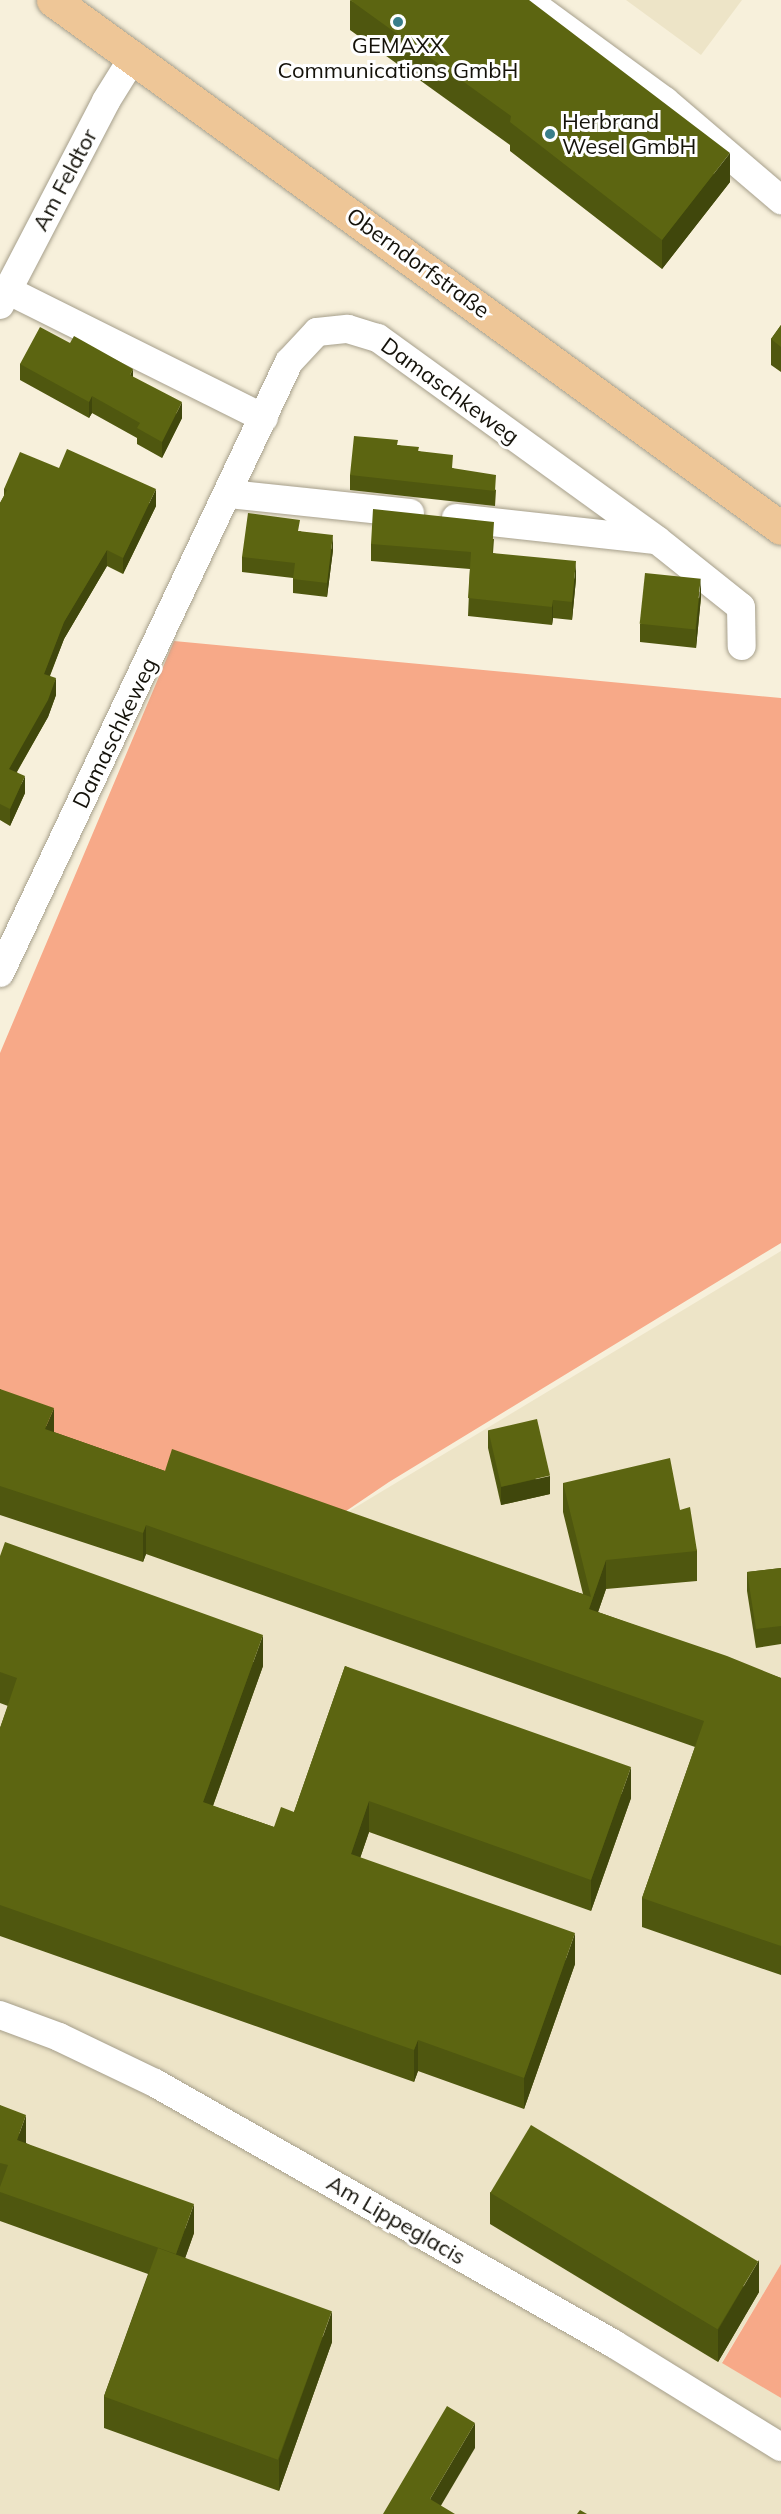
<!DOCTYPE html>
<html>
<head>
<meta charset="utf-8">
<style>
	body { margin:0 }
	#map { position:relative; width:781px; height:2514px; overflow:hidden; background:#f7f0db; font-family:Mulish,sans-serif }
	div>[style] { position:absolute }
	.built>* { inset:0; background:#ede4c7 }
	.forest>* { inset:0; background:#f7a988 }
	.roads { filter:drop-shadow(0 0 2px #a69f8b) drop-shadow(0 0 2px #a69f8b) }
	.minor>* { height:28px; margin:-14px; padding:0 14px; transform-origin:14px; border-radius:14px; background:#fff }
	.primary>* { height:33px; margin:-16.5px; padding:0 16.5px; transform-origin:16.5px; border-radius:16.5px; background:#eec697 }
	.wall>* { inset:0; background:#4f570f }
	.shaded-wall>* { inset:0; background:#40470c }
	.building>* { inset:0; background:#5c6511; transform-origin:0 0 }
	.dots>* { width:16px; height:16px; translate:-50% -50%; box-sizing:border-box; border:3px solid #fff; border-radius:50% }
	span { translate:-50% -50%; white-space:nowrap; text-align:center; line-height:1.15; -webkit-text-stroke:6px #fff; paint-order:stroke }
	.poi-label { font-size:22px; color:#14120a }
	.left { translate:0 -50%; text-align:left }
	.street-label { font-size:22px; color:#14120a }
</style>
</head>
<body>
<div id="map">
	<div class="built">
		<div style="clip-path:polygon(626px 0,742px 0,701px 55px)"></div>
		<div style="clip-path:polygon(781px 1251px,781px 2264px,722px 2362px,781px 2398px,781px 2514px,0 2514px,0 1413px,321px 1528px)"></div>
	</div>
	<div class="forest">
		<div style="clip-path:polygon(174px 641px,781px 698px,781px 1243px,389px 1482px,321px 1528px,0 1413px,0 1053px)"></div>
		<div style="clip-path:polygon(781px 2264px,781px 2398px,722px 2363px)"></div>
	</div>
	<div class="roads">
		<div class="minor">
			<div style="left:527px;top:0;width:171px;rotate:36.2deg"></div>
			<div style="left:665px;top:101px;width:153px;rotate:40.5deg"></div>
			<div style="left:7px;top:290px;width:287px;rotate:26.5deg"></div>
			<div style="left:0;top:305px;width:230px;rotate:-62.5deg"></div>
			<div style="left:106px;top:101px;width:53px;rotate:-58.1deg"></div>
			<div style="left:229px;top:494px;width:182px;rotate:6deg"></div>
			<div style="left:456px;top:518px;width:200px;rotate:6.3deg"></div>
			<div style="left:0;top:973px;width:676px;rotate:-64.69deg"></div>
			<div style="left:289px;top:362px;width:41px;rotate:-47deg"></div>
			<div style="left:317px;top:332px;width:31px;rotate:-6deg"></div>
			<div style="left:348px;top:329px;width:31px;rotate:17deg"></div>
			<div style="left:378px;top:338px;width:344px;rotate:35.9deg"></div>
			<div style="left:657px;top:540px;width:107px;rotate:38.6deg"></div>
			<div style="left:741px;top:607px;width:39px;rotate:89deg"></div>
			<div style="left:0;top:2015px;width:63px;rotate:20.4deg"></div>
			<div style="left:59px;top:2037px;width:106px;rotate:25.6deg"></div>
			<div style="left:155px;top:2083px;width:528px;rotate:29.62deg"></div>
			<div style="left:614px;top:2344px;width:196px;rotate:31.7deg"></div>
		</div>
		<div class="primary">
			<div style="left:53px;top:0;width:899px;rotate:35.95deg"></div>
		</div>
	</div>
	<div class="wall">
		<div style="clip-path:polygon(350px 0,730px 182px,662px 269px,510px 151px,510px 145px,350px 30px)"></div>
		<div style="clip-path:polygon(781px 325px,781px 372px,771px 365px,771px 339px)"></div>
		<div style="clip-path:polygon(70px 343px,133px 377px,182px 418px,162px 458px,137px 444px,137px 438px,92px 413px,89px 418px,20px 380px,20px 364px)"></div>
		<div style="clip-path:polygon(398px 445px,419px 451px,496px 490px,495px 506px,350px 490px,350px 475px)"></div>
		<div style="clip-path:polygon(59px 468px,156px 506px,123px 574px,107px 566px,64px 639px,50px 676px,56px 695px,48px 717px,17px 772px,25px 793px,10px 826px,0 820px,0 503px,4px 496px,4px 489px)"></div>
		<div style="clip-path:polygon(300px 531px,333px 550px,327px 597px,293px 593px,293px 578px,242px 572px,242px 557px)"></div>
		<div style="clip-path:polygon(494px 539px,493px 553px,576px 579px,572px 620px,553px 618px,552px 625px,468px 616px,470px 569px,371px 561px,371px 544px)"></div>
		<div style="clip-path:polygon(701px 597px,696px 648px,640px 642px,640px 624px)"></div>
		<div style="clip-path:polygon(0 1389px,54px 1432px,165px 1471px,583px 1594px,563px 1512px,563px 1483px,680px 1510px,697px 1551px,697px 1581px,606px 1589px,598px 1612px,781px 1678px,781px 1975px,642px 1927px,642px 1898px,695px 1747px,146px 1554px,143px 1562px,0 1515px)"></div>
		<div style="clip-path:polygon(488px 1430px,550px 1494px,501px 1505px,488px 1448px)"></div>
		<div style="clip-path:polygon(0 1556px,263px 1666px,213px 1806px,274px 1827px,294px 1812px,345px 1666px,631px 1798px,591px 1911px,369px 1832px,360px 1858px,575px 1964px,524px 2109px,418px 2071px,414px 2082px,0 1936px,0 1728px,8px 1706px,0 1703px)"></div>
		<div style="clip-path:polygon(781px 1568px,781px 1644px,756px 1648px,747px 1591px,747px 1572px)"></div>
		<div style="clip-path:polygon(0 2105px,26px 2143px,194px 2233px,185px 2258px,332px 2342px,279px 2491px,104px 2428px,104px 2396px,148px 2274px,0 2221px)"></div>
		<div style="clip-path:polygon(490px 2192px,759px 2292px,718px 2362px,490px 2224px)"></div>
	</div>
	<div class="shaded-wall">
		<div style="clip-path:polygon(730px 153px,730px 182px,662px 269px,662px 240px)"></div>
		<div style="clip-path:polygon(133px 369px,133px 385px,130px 375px)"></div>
		<div style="clip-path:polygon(92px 396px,92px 413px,89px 418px,89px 402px)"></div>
		<div style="clip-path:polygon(182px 402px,182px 418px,162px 458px,162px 442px)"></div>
		<div style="clip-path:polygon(156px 489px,156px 506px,123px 574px,123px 558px)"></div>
		<div style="clip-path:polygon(333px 535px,333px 550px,327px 597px,327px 583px)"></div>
		<div style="clip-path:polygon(107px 550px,107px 566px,64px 639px,44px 690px,44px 674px,64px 622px)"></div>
		<div style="clip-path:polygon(576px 561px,576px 579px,572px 620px,572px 602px)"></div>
		<div style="clip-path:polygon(701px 579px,701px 597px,696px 648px,696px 630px)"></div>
		<div style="clip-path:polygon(553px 600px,553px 618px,552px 625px,552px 607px)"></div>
		<div style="clip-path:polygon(56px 678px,56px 695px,48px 717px,9px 785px,9px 769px)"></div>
		<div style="clip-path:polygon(25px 776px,25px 793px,10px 826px,10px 809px)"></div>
		<div style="clip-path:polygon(54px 1408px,54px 1437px,45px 1429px)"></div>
		<div style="clip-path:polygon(550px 1476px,550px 1494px,501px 1505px,501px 1487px)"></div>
		<div style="clip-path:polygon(146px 1525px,146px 1554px,143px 1562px,143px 1533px)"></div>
		<div style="clip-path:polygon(606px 1560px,606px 1589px,589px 1638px,589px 1609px)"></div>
		<div style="clip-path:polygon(263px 1635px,263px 1666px,203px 1833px,203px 1802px)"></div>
		<div style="clip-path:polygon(631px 1767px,631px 1798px,591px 1911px,591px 1880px)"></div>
		<div style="clip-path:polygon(369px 1801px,369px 1832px,351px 1885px,351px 1854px)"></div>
		<div style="clip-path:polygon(575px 1933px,575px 1964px,524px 2109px,524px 2078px)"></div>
		<div style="clip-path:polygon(418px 2040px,418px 2071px,414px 2082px,414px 2050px)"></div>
		<div style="clip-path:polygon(26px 2115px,26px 2144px,17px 2140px)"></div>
		<div style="clip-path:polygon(194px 2204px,194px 2233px,176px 2284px,176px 2254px)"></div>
		<div style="clip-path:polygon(759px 2260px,759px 2292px,718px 2362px,718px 2330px)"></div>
		<div style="clip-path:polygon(332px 2311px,332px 2342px,279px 2491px,279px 2459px)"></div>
		<div style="clip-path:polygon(475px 2423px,475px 2448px,436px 2514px,430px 2499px)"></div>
	</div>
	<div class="building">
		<div style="clip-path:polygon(350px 0,529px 0,730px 153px,662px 240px,510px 122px,511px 116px)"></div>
		<div style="clip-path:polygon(781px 325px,781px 347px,771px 339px)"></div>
		<div style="clip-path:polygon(40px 327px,70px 343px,74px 336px,133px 369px,130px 375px,182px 402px,162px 442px,137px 428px,140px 423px,92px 396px,89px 402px,20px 364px)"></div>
		<div style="clip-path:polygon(354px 436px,398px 440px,397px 445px,419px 447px,418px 451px,453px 455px,452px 468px,496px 475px,495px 491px,350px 475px)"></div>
		<div style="clip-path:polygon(67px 449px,156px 489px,123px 558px,107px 550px,64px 622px,44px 674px,56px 678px,48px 700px,9px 769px,25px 776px,10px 809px,0 804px,0 503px,7px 490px,4px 489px,20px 452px,59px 468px)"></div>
		<div style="clip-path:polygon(373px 509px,494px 522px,492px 553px,576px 561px,572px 602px,553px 600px,552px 607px,468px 598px,471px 552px,371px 544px)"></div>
		<div style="clip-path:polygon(248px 513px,300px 520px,298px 531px,333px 535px,327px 583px,293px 579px,295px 563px,242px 557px)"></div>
		<div style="left:645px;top:573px;width:56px;height:51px;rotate:6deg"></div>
		<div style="clip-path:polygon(0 1389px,54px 1408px,45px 1429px,165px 1471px,172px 1449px,591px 1597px,563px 1483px,670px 1458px,680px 1510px,690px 1507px,697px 1551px,606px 1560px,589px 1609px,727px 1656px,781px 1678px,781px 1946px,642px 1898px,704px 1721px,146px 1525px,143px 1533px,0 1486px)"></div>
		<div style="left:537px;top:1419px;width:58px;height:50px;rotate:77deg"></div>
		<div style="clip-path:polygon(5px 1542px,263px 1635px,203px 1802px,274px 1827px,281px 1807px,294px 1812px,345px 1666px,631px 1767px,591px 1880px,369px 1801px,351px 1854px,575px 1933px,524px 2078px,418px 2040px,414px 2050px,0 1905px,0 1728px,17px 1678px,0 1672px,0 1556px)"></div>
		<div style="clip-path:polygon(781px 1568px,781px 1626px,756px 1629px,747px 1572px)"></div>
		<div style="clip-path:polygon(0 2105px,26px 2115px,17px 2140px,194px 2204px,176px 2254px,0 2192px,0 2187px,8px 2165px,0 2163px)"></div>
		<div style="left:531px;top:2125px;width:265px;height:79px;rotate:31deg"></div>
		<div style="left:158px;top:2248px;width:185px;height:158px;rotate:20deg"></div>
		<div style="clip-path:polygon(447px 2406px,475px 2423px,430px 2499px,455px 2514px,383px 2514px)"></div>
		<div style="clip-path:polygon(580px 2510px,587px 2514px,577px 2514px)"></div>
	</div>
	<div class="dots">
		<div style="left:398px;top:22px;background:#397e8b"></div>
		<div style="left:550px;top:134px;background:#397e8b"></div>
	</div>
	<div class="poi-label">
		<span style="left:398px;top:58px">GEMAXX<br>Communications GmbH</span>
		<span class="left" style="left:562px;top:134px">Herbrand<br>Wesel GmbH</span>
	</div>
	<div class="street-label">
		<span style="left:65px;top:180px;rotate:-62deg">Am Feldtor</span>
		<span style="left:418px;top:263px;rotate:36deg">Oberndorfstraße</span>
		<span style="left:450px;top:391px;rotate:36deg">Damaschkeweg</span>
		<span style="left:115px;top:733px;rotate:-64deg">Damaschkeweg</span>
		<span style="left:396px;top:2220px;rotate:30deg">Am Lippeglacis</span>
	</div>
</div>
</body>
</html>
